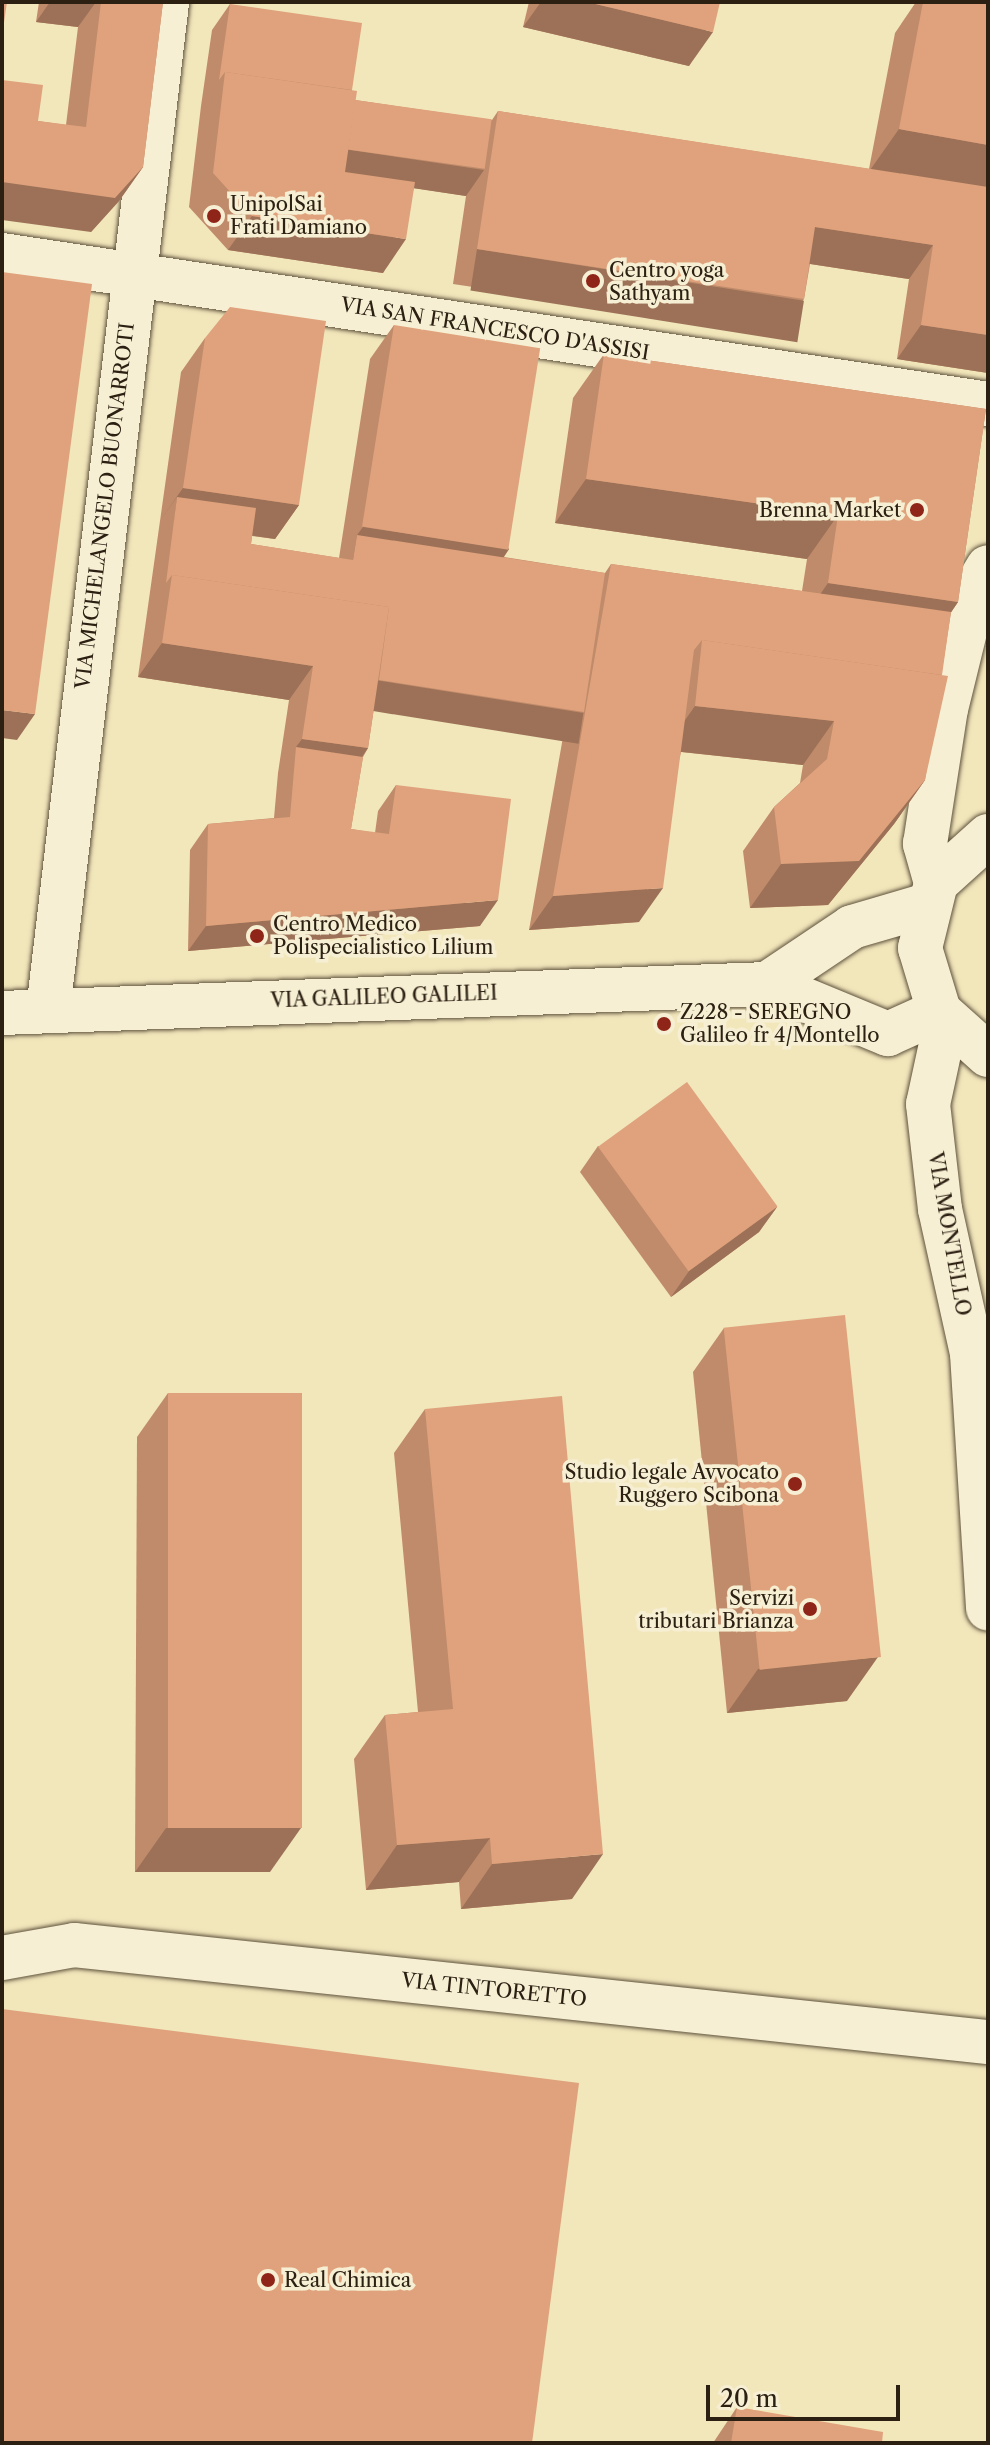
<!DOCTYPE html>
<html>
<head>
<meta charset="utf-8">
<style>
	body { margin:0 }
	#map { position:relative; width:990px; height:2445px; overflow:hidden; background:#f2e6bb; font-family:"Libre Caslon Text",serif }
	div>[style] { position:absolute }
	.roads { filter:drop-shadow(0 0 2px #5e523d) drop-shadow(0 0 2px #5e523d) }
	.minor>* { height:44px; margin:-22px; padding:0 22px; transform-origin:22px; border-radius:22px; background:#f7efd3 }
	.tertiary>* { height:44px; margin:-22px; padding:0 22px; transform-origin:22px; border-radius:22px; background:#f7efd3 }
	.wall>* { inset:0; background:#c08b6b }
	.shaded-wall>* { inset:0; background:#9c7157; transform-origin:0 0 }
	.building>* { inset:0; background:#dfa27c; transform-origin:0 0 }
	.dots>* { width:22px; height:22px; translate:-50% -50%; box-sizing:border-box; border:4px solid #f7efd3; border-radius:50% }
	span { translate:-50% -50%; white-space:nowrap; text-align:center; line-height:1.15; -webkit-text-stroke:7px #f7efd3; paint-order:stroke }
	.poi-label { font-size:20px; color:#2c2013 }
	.left { translate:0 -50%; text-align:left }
	.right { translate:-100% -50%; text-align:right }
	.street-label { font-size:20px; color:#2c2013 }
	.frame { position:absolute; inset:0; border:4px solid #2c2013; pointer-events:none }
	.scale { position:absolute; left:706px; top:2385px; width:194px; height:36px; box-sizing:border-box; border:4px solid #2c2013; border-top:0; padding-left:10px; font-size:24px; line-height:28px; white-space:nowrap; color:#2c2013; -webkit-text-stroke:6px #f7efd3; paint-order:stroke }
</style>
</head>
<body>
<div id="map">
	<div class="roads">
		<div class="minor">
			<div style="left:2px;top:255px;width:997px;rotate:8.59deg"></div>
			<div style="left:936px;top:883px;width:41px;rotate:-105.8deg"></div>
			<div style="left:925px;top:844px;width:137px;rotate:-81.2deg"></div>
			<div style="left:946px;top:709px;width:126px;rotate:-76.2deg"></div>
			<div style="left:976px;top:587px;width:23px;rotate:-59deg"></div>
			<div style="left:48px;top:1011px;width:1016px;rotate:-83.27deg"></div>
			<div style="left:2px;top:1958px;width:73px;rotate:-10.2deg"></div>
			<div style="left:74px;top:1945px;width:919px;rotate:6.06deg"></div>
		</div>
		<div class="tertiary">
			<div style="left:988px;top:836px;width:70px;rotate:137.9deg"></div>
			<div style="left:936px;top:883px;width:67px;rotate:103.8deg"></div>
			<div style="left:920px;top:948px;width:66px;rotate:73.2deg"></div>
			<div style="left:939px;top:1011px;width:66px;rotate:41.9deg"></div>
			<div style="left:767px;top:984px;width:102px;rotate:-33.8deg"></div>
			<div style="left:852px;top:927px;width:78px;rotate:-16.3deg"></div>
			<div style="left:2px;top:1013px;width:766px;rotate:-2.17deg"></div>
			<div style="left:767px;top:984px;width:131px;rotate:22.5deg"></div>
			<div style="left:888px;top:1034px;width:56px;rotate:-24.3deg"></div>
			<div style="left:946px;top:1021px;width:85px;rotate:102.2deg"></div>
			<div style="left:928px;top:1104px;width:106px;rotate:83.5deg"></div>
			<div style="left:940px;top:1209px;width:148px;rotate:77.5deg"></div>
			<div style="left:972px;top:1353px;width:256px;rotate:86.4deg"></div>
		</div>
	</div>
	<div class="wall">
		<div style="clip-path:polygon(39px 2px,163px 2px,143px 167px,119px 201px,91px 232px,38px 121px,66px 125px,78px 27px,36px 22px)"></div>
		<div style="clip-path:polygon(529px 2px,720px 2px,689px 66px,523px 27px)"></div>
		<div style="clip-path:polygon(916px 2px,988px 2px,988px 373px,897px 359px,909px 279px,810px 264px,804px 299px,780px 333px,453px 284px,466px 196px,414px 188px,383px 273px,228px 250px,189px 207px,201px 106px,212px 30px,230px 4px,352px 90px,355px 100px,492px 120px,498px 111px,869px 169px,895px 33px)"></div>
		<div style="clip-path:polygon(394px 325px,509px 549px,504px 557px,605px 573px,611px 564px,802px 591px,807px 559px,555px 523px,573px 398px,604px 354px,986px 409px,958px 602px,951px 612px,925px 780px,894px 824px,828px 905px,750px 908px,743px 851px,774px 807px,800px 783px,803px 765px,681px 752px,639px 922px,529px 930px,563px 737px,374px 708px,368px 748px,363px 757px,351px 829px,375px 833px,378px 811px,396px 785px,480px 926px,188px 951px,190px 850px,208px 824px,274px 818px,278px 773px,289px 700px,138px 677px,181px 372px,205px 338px,299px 505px,275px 539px,252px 536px,251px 544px,339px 558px,370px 359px)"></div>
		<div style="clip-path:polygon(598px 1146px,777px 1207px,759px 1232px,671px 1297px,580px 1172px)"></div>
		<div style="clip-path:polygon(724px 1328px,847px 1701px,727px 1713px,693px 1372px)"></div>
		<div style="clip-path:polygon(168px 1393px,270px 1872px,135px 1872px,137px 1437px)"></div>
		<div style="clip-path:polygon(425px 1409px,572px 1899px,461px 1909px,459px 1882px,366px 1890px,354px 1759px,385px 1715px,418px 1712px,394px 1453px)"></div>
		<div style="clip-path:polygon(737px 2407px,882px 2443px,713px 2443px)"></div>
	</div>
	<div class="shaded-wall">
		<div style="clip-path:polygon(50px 2px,96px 2px,78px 27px,36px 22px)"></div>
		<div style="clip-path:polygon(541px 2px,587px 2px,713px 32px,689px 66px,523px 27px)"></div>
		<div style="clip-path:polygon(899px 129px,988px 145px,988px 195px,868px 173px)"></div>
		<div style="clip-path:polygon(343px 149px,484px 170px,466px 196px,325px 175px)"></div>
		<div style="clip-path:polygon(143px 167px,119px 201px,91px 232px,2px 220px,2px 182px)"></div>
		<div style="clip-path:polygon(252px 216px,406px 239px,383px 273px,228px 250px)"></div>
		<div style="clip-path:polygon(815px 227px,933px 245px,909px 279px,791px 261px)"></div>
		<div style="left:477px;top:249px;width:331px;height:42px;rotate:9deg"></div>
		<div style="clip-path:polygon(921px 325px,988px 335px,988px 373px,897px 359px)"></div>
		<div style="clip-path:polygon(586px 479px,838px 515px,807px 559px,555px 523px)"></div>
		<div style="clip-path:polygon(183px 488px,299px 505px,275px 539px,174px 524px,177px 497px,159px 522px)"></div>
		<div style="clip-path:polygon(363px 527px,509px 549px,485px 584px,353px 560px,357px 535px)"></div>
		<div style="clip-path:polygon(828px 583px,958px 602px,928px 647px,797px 628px)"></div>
		<div style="clip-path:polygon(162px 643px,313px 666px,289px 700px,138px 677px)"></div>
		<div style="left:375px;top:680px;width:211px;height:31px;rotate:9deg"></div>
		<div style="clip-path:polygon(695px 706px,834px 721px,803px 765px,664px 750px)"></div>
		<div style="clip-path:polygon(2px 710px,35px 714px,17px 740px,2px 738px)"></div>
		<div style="clip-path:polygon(302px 739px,368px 748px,344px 783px,296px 747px)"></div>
		<div style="clip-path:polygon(925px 780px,894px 824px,828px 905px,750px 908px,781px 864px)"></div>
		<div style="clip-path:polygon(663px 888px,639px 922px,529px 930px,553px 896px)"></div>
		<div style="clip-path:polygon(498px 900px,480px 926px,188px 951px,206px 926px)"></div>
		<div style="clip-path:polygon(777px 1207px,759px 1232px,671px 1297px,689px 1271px)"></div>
		<div style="clip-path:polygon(878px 1657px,847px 1701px,727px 1713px,758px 1669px)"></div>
		<div style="clip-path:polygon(166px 1828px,301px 1828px,270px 1872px,135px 1872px)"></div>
		<div style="clip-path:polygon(490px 1838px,459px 1882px,366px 1890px,397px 1845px)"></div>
		<div style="clip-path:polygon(603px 1854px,572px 1899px,461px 1909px,492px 1864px)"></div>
	</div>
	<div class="building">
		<div style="clip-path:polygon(2px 2px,7px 2px,2px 36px)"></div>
		<div style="clip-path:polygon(101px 2px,163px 2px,143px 167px,115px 198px,2px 182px,2px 80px,43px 85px,38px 121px,86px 127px)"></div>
		<div style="clip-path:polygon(587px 2px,720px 2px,713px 32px)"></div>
		<div style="clip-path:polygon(923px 2px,988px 2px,988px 145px,899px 129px)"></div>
		<div style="clip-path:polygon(230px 4px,362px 23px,352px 90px,225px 72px,219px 80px)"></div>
		<div style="clip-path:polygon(225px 72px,357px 91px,345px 172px,415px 182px,406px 239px,252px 216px,213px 173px)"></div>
		<div style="left:355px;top:100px;width:138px;height:50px;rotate:8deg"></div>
		<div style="clip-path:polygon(498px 111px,988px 187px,988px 335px,921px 325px,933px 245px,815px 227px,804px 299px,477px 249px)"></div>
		<div style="clip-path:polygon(2px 272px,92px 284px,35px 714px,2px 710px)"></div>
		<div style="clip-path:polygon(230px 307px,326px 321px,299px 505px,183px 488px,205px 338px)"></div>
		<div style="left:394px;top:325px;width:148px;height:204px;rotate:9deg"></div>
		<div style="clip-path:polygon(604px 354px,986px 409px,958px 602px,828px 583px,838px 515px,586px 479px)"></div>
		<div style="clip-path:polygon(177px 497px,256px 508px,251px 544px,353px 560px,357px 535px,605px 573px,584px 712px,379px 680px,389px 607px,172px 575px,166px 583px)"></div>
		<div style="clip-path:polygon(611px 564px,951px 612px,942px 675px,702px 640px,694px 650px,663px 888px,553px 896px)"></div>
		<div style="clip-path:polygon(172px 575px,389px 607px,368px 748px,302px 739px,313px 666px,162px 643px)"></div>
		<div style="clip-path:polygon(702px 640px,948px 676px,925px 780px,859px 861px,781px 864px,774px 807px,827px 759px,834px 721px,695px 706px)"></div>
		<div style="clip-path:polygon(296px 747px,363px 757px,351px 829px,389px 834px,396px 785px,511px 799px,498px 900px,206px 926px,208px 824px,290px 817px)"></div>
		<div style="left:687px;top:1082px;width:154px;height:110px;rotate:54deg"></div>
		<div style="left:845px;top:1315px;width:344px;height:122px;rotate:84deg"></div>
		<div style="left:168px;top:1393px;width:134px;height:435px"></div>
		<div style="clip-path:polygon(562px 1396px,603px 1854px,492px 1864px,490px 1838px,397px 1845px,385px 1715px,453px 1709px,425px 1409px)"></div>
		<div style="clip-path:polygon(2px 2009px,579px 2083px,532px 2443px,2px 2443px)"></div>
		<div style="clip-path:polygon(737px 2407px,883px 2432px,882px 2443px,731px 2443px)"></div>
	</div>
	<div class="dots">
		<div style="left:214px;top:216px;background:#8f2418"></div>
		<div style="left:593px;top:281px;background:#8f2418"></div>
		<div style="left:917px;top:510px;background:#8f2418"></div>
		<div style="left:257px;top:936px;background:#8f2418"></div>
		<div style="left:664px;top:1024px;background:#8f2418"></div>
		<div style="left:795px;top:1484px;background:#8f2418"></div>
		<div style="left:810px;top:1609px;background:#8f2418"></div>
		<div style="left:268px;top:2280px;background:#8f2418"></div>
	</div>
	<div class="poi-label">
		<span class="left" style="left:230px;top:216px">UnipolSai<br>Frati Damiano</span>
		<span class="left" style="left:609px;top:282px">Centro yoga<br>Sathyam</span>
		<span class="right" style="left:901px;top:510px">Brenna Market</span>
		<span class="left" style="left:273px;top:936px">Centro Medico<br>Polispecialistico Lilium</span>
		<span class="left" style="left:680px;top:1024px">Z228 - SEREGNO<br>Galileo fr 4/Montello</span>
		<span class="right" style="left:779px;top:1484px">Studio legale Avvocato<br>Ruggero Scibona</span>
		<span class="right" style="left:794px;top:1610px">Servizi<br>tributari Brianza</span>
		<span class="left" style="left:284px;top:2280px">Real Chimica</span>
	</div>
	<div class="street-label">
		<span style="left:495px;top:329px;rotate:9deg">VIA SAN FRANCESCO D'ASSISI</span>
		<span style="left:105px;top:506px;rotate:-83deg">VIA MICHELANGELO BUONARROTI</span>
		<span style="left:384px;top:997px;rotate:-2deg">VIA GALILEO GALILEI</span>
		<span style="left:949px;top:1234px;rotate:80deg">VIA MONTELLO</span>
		<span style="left:494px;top:1990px;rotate:6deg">VIA TINTORETTO</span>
	</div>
	<div class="frame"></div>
	<div class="scale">20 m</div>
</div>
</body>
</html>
